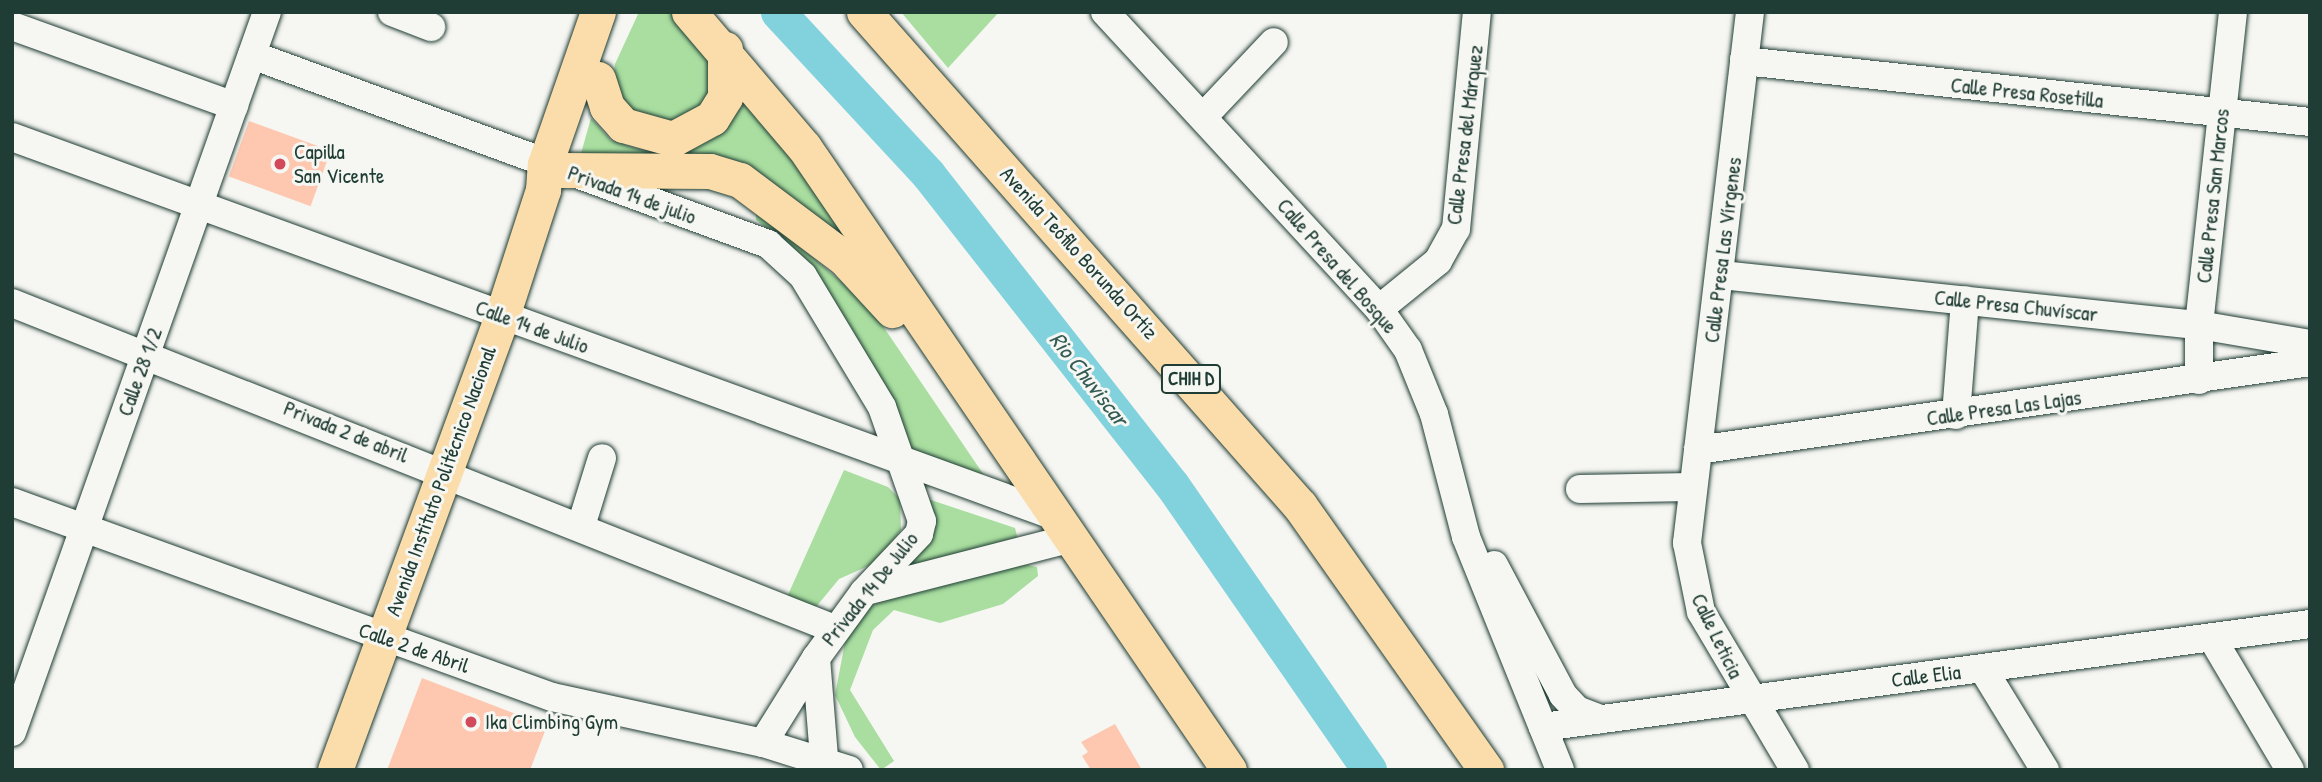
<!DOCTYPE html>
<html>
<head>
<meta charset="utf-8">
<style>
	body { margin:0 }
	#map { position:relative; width:2322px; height:782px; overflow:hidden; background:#f6f6f2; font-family:"Patrick Hand",sans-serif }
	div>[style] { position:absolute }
	.green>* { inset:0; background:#a9dea0 }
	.river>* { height:35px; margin:-17.5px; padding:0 17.5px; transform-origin:17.5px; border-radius:17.5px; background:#82d2de }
	.building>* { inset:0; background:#fec8b0; transform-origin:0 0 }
	.roads { filter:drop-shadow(0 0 2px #1f3d34) drop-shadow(0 0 2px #1f3d34) }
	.minor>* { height:28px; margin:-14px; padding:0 14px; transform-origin:14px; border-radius:14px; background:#f6f6f2 }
	.major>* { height:35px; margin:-17.5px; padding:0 17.5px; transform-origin:17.5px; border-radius:17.5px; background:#faddab }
	.dots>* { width:19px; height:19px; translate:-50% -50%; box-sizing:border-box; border:4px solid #f6f6f2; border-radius:50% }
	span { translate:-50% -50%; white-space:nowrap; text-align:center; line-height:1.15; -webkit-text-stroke:6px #f6f6f2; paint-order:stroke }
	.shield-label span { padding:2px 5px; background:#f6f6f2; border:2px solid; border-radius:5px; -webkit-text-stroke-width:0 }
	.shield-label { font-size:19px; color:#1f3d34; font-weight:700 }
	.street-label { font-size:21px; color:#1f3d34 }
	.poi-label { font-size:21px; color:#1f3d34 }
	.left { translate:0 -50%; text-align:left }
	.water-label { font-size:23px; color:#335b56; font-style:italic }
	.frame { position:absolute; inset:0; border:14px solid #1f3d34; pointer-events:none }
</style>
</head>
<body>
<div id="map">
	<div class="green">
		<div style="clip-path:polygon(639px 12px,678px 12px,701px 37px,717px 77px,701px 111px,665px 128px,634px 117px,613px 84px,615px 64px)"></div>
		<div style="clip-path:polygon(901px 12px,999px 12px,948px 68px)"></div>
		<div style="clip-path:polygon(749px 98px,861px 257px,789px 200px,580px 157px,591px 118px,611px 140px,663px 157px,714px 138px)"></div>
		<div style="clip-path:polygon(756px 210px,868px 304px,992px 487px,912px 457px,780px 239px,756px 220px)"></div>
		<div style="clip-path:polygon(844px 470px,888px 487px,900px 499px,901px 530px,877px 562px,839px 579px,816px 607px,787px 597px)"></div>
		<div style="clip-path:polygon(925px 498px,1015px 528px,1018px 540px,907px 570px,931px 531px)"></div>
		<div style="clip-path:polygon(1014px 562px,1037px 567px,1038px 576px,1003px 604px,940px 623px,894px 610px,873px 630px,850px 690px,894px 761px,881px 770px,855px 737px,835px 695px,846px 637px,863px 611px,884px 599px)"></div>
	</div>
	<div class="river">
		<div style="left:778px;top:12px;width:221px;rotate:47.2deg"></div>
		<div style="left:928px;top:174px;width:395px;rotate:51.9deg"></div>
		<div style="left:1172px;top:485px;width:346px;rotate:55.3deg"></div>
	</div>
	<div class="building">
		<div style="left:249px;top:121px;width:87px;height:59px;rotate:20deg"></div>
		<div style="clip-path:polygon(422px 678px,547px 726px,530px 770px,387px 770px)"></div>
		<div style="clip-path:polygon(1115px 724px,1142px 770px,1091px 770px,1082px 756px,1088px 752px,1081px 742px)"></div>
	</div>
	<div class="roads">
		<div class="minor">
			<div style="left:392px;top:12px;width:42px;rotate:21deg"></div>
			<div style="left:1105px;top:12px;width:404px;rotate:47.3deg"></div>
			<div style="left:1379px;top:309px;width:50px;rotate:54.7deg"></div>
			<div style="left:1408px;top:350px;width:69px;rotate:67.9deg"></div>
			<div style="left:1434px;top:414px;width:127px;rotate:75.4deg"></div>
			<div style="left:1466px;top:537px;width:251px;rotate:68deg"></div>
			<div style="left:1750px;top:12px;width:535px;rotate:96.77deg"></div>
			<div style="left:1687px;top:543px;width:70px;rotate:78.5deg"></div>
			<div style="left:1701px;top:612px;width:184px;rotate:59.3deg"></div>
			<div style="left:12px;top:26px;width:236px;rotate:19.8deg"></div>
			<div style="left:252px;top:55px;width:550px;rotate:20.12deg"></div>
			<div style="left:768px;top:244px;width:47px;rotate:42.4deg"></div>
			<div style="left:803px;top:276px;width:153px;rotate:58.9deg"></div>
			<div style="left:882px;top:407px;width:121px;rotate:70.7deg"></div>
			<div style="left:922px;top:521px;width:13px;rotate:103deg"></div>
			<div style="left:919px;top:534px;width:80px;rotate:133.5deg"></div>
			<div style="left:864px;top:592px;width:82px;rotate:126deg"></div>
			<div style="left:816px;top:658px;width:112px;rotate:85.4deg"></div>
			<div style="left:1744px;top:61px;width:569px;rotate:6.15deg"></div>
			<div style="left:1203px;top:117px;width:103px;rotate:-46.6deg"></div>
			<div style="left:12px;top:137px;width:1107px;rotate:19.97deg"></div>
			<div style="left:1721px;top:275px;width:481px;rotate:6deg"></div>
			<div style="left:2199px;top:325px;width:113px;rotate:9.7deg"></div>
			<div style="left:12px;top:303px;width:884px;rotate:21.63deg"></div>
			<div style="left:1379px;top:309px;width:76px;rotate:-39.1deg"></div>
			<div style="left:1438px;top:261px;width:37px;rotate:-61deg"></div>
			<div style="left:1456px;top:229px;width:218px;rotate:-84.5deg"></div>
			<div style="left:2199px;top:380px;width:55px;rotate:-90deg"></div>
			<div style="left:2199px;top:325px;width:315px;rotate:-83.8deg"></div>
			<div style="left:1956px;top:415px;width:115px;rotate:-85.5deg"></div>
			<div style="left:1698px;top:450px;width:618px;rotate:-8.18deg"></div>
			<div style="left:1580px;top:489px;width:110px;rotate:-1deg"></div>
			<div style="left:12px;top:502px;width:574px;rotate:19.86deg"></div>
			<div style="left:552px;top:697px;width:216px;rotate:12.3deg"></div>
			<div style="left:763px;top:743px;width:90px;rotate:17.4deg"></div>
			<div style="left:581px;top:526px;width:71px;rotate:-72.8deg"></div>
			<div style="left:1494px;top:565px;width:147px;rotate:62deg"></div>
			<div style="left:1563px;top:695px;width:21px;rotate:47deg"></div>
			<div style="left:1577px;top:710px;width:26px;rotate:21deg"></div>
			<div style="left:870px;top:590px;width:204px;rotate:-14.4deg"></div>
			<div style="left:2212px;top:638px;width:153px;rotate:59.4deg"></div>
			<div style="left:1983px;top:669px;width:119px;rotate:58.5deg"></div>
			<div style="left:1543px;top:727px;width:774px;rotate:-7.65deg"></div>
			<div style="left:12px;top:732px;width:764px;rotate:-70.5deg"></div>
			<div style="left:763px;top:743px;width:100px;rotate:-58.1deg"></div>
		</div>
		<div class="major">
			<div style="left:689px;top:12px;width:177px;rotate:49.6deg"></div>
			<div style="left:804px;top:147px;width:754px;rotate:55.7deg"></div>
			<div style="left:864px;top:12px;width:659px;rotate:48.57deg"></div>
			<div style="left:1300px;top:506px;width:323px;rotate:54.8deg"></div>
			<div style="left:598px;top:79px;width:29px;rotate:72deg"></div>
			<div style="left:607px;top:107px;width:24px;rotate:48deg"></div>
			<div style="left:623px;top:125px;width:52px;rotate:15.6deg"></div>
			<div style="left:673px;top:139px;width:44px;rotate:-28.3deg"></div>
			<div style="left:712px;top:118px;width:25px;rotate:-58deg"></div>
			<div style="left:725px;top:97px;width:48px;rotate:-90deg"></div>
			<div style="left:561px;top:170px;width:149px;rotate:0.4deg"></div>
			<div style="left:710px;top:171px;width:31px;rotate:17deg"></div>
			<div style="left:740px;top:180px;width:130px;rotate:36.9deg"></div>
			<div style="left:844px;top:258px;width:71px;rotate:47.3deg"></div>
			<div style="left:335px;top:770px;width:484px;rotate:-69.8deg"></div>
			<div style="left:502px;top:316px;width:133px;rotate:-72deg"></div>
			<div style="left:543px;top:190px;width:26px;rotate:-86deg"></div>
			<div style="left:545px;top:164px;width:161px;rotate:-70.8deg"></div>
		</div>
	</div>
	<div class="dots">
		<div style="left:280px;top:164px;background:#d1495b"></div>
		<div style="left:471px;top:722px;background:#d1495b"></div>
	</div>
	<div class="shield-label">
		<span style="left:1191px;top:379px">CHIH D</span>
	</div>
	<div class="street-label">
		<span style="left:2027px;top:93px;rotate:6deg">Calle Presa Rosetilla</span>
		<span style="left:1465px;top:135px;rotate:-83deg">Calle Presa del Márquez</span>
		<span style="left:632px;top:195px;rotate:20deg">Privada 14 de julio</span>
		<span style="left:2213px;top:196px;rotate:-84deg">Calle Presa San Marcos</span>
		<span style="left:1723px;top:250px;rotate:-83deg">Calle Presa Las Vírgenes</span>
		<span style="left:1079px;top:253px;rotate:48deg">Avenida Teófilo Borunda Ortíz</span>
		<span style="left:1337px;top:266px;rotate:49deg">Calle Presa del Bosque</span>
		<span style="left:2016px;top:306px;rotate:6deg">Calle Presa Chuvíscar</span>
		<span style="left:532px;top:327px;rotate:20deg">Calle 14 de Julio</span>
		<span style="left:140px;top:372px;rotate:-70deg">Calle 28 1/2</span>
		<span style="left:2004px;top:408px;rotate:-8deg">Calle Presa Las Lajas</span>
		<span style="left:346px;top:432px;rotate:22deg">Privada 2 de abril</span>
		<span style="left:441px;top:481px;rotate:-70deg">Avenida Instituto Politécnico Nacional</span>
		<span style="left:870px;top:589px;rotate:-51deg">Privada 14 De Julio</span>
		<span style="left:1717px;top:636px;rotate:64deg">Calle Leticia</span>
		<span style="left:414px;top:648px;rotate:19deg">Calle 2 de Abril</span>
		<span style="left:1926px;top:676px;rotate:-7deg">Calle Elia</span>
	</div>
	<div class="poi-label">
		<span class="left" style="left:294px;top:164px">Capilla<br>San Vicente</span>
		<span class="left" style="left:485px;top:722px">Ika Climbing Gym</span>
	</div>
	<div class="water-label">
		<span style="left:1089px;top:379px;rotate:52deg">Rio Chuviscar</span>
	</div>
	<div class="frame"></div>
</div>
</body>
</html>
